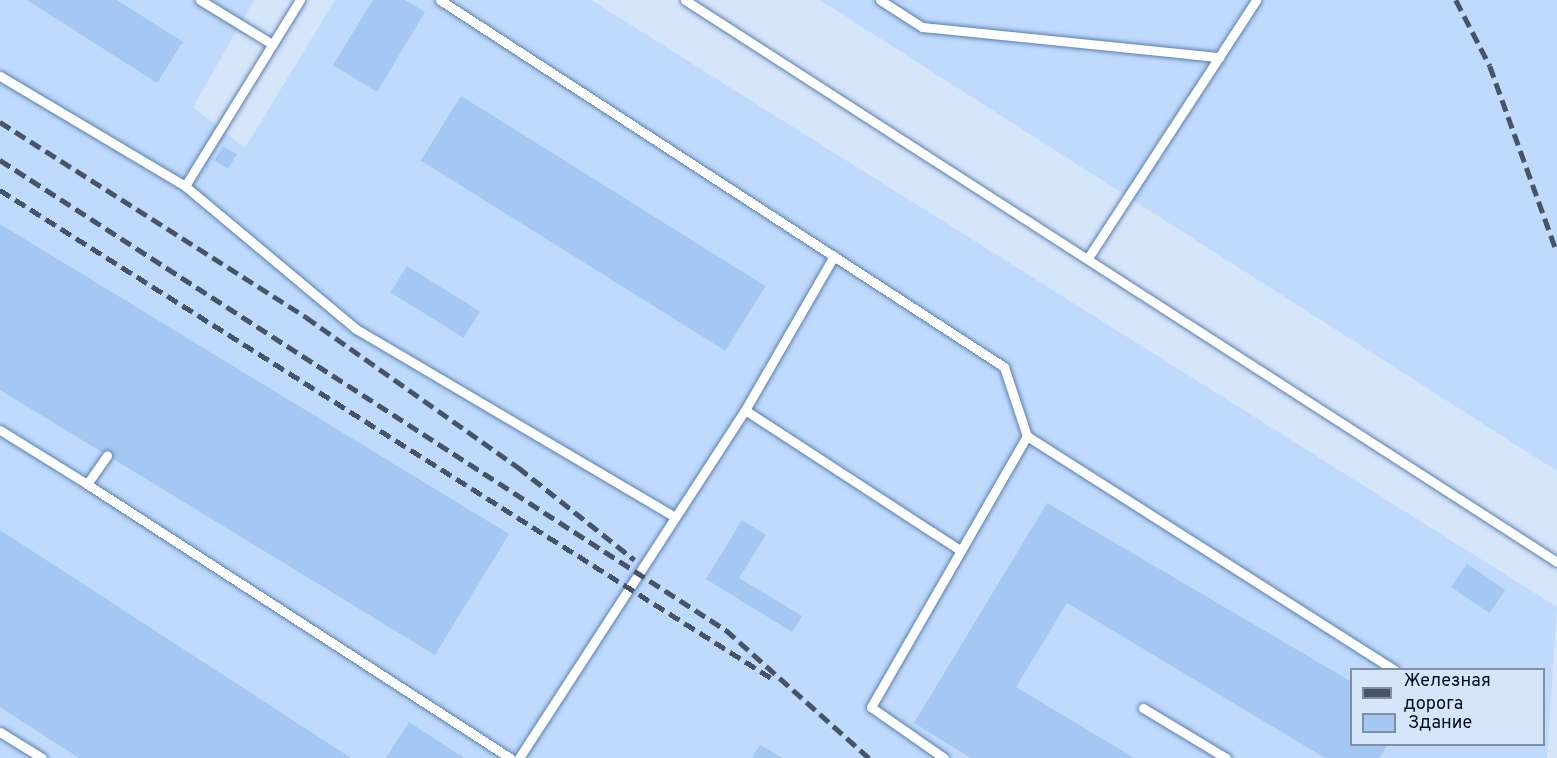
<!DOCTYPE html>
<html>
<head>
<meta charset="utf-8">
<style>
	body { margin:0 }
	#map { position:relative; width:1557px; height:758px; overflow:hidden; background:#d5e5fa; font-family:Overpass,sans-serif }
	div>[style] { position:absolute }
	.built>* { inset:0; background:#bfdafd }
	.building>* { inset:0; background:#a4c7f3; transform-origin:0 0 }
	.roads { filter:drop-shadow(0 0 2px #597fae) drop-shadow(0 0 2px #597fae) }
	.service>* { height:9px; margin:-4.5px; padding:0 4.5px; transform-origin:4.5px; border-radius:4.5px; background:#fff }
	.rail>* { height:4.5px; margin-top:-2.25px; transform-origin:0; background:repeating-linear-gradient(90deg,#475466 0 12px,transparent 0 18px) }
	span { translate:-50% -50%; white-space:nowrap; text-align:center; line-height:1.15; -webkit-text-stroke:4.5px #d5e5fa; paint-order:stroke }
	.legend { position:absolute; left:1350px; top:668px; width:195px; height:78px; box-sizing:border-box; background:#d5e5fa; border:2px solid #818fa2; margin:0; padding:8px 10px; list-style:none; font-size:18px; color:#020d1e }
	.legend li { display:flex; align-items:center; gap:12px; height:30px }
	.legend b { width:30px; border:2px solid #818fa2 }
</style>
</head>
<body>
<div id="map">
	<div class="built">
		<div style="clip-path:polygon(evenodd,0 0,254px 0,193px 107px,245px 148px,335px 0,591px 0,1557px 607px,1547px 758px,0 758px,0 0,1352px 670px,1544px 670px,1544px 744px,1352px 744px,1352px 670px)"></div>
		<div style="clip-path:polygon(820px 0,1557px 0,1557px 471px)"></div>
	</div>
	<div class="building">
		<div style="clip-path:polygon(27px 0,117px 0,183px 42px,157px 83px)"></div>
		<div style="clip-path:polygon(373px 0,405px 0,425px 12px,377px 92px,333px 65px)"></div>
		<div style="left:461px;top:96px;width:359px;height:76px;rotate:32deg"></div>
		<div style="left:223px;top:146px;width:16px;height:17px;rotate:30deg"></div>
		<div style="clip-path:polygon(0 224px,509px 534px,435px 655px,0 390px)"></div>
		<div style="left:407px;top:266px;width:86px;height:31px;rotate:32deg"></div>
		<div style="clip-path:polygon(1047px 503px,1352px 682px,1352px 744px,1388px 744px,1379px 758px,1325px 758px,1067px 603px,1016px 687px,1134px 758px,971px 758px,914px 723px)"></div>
		<div style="clip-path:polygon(742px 520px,766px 535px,739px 578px,802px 616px,792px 632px,706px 579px)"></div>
		<div style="clip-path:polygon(0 530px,351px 758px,79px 758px,0 707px)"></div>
		<div style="left:1467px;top:564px;width:46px;height:28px;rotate:34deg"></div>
		<div style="clip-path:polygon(409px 722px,464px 758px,386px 758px)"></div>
		<div style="clip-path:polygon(760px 745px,783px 758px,752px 758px)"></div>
	</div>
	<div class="roads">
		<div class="service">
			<div style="left:200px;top:0;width:84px;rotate:31.4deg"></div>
			<div style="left:440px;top:0;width:673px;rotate:33.05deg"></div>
			<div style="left:1004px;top:367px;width:73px;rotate:71.6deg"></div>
			<div style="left:685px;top:0;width:1037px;rotate:32.8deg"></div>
			<div style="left:880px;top:0;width:50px;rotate:32.7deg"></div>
			<div style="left:922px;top:27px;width:299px;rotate:5.8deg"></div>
			<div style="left:0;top:76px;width:215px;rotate:30.7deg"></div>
			<div style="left:185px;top:186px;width:219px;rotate:-58.3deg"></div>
			<div style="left:185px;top:186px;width:223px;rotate:39.9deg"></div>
			<div style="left:356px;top:329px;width:369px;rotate:30.5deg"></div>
			<div style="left:1088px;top:258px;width:308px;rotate:-56.9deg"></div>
			<div style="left:745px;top:410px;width:257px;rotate:33.1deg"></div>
			<div style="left:0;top:430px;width:102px;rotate:31.8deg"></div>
			<div style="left:87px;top:484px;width:35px;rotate:-55deg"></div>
			<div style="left:87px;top:484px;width:504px;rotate:32.93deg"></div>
			<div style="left:1143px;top:708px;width:97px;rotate:31.1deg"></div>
			<div style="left:0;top:732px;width:49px;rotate:31.8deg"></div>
			<div style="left:519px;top:758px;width:415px;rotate:-57deg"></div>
			<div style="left:745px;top:410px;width:178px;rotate:-60deg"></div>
			<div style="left:944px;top:758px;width:89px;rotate:-145.1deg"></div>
			<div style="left:871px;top:707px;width:313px;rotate:-60.1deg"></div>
			<div style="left:1027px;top:436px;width:435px;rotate:32.5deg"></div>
		</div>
	</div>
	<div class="rail">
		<div style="left:1456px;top:0;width:74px;rotate:62.7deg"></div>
		<div style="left:1490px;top:66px;width:198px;rotate:70.2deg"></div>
		<div style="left:0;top:122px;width:363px;rotate:32.5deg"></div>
		<div style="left:306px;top:317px;width:260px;rotate:35.3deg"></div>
		<div style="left:518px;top:467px;width:149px;rotate:38.5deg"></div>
		<div style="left:0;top:160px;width:865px;rotate:32.92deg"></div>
		<div style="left:726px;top:630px;width:192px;rotate:41.8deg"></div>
		<div style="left:0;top:190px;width:915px;rotate:32.32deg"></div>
	</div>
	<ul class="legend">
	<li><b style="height:8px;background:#475466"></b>Железная дорога</li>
	<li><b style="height:16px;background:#a4c7f3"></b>Здание</li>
	</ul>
</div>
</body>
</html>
